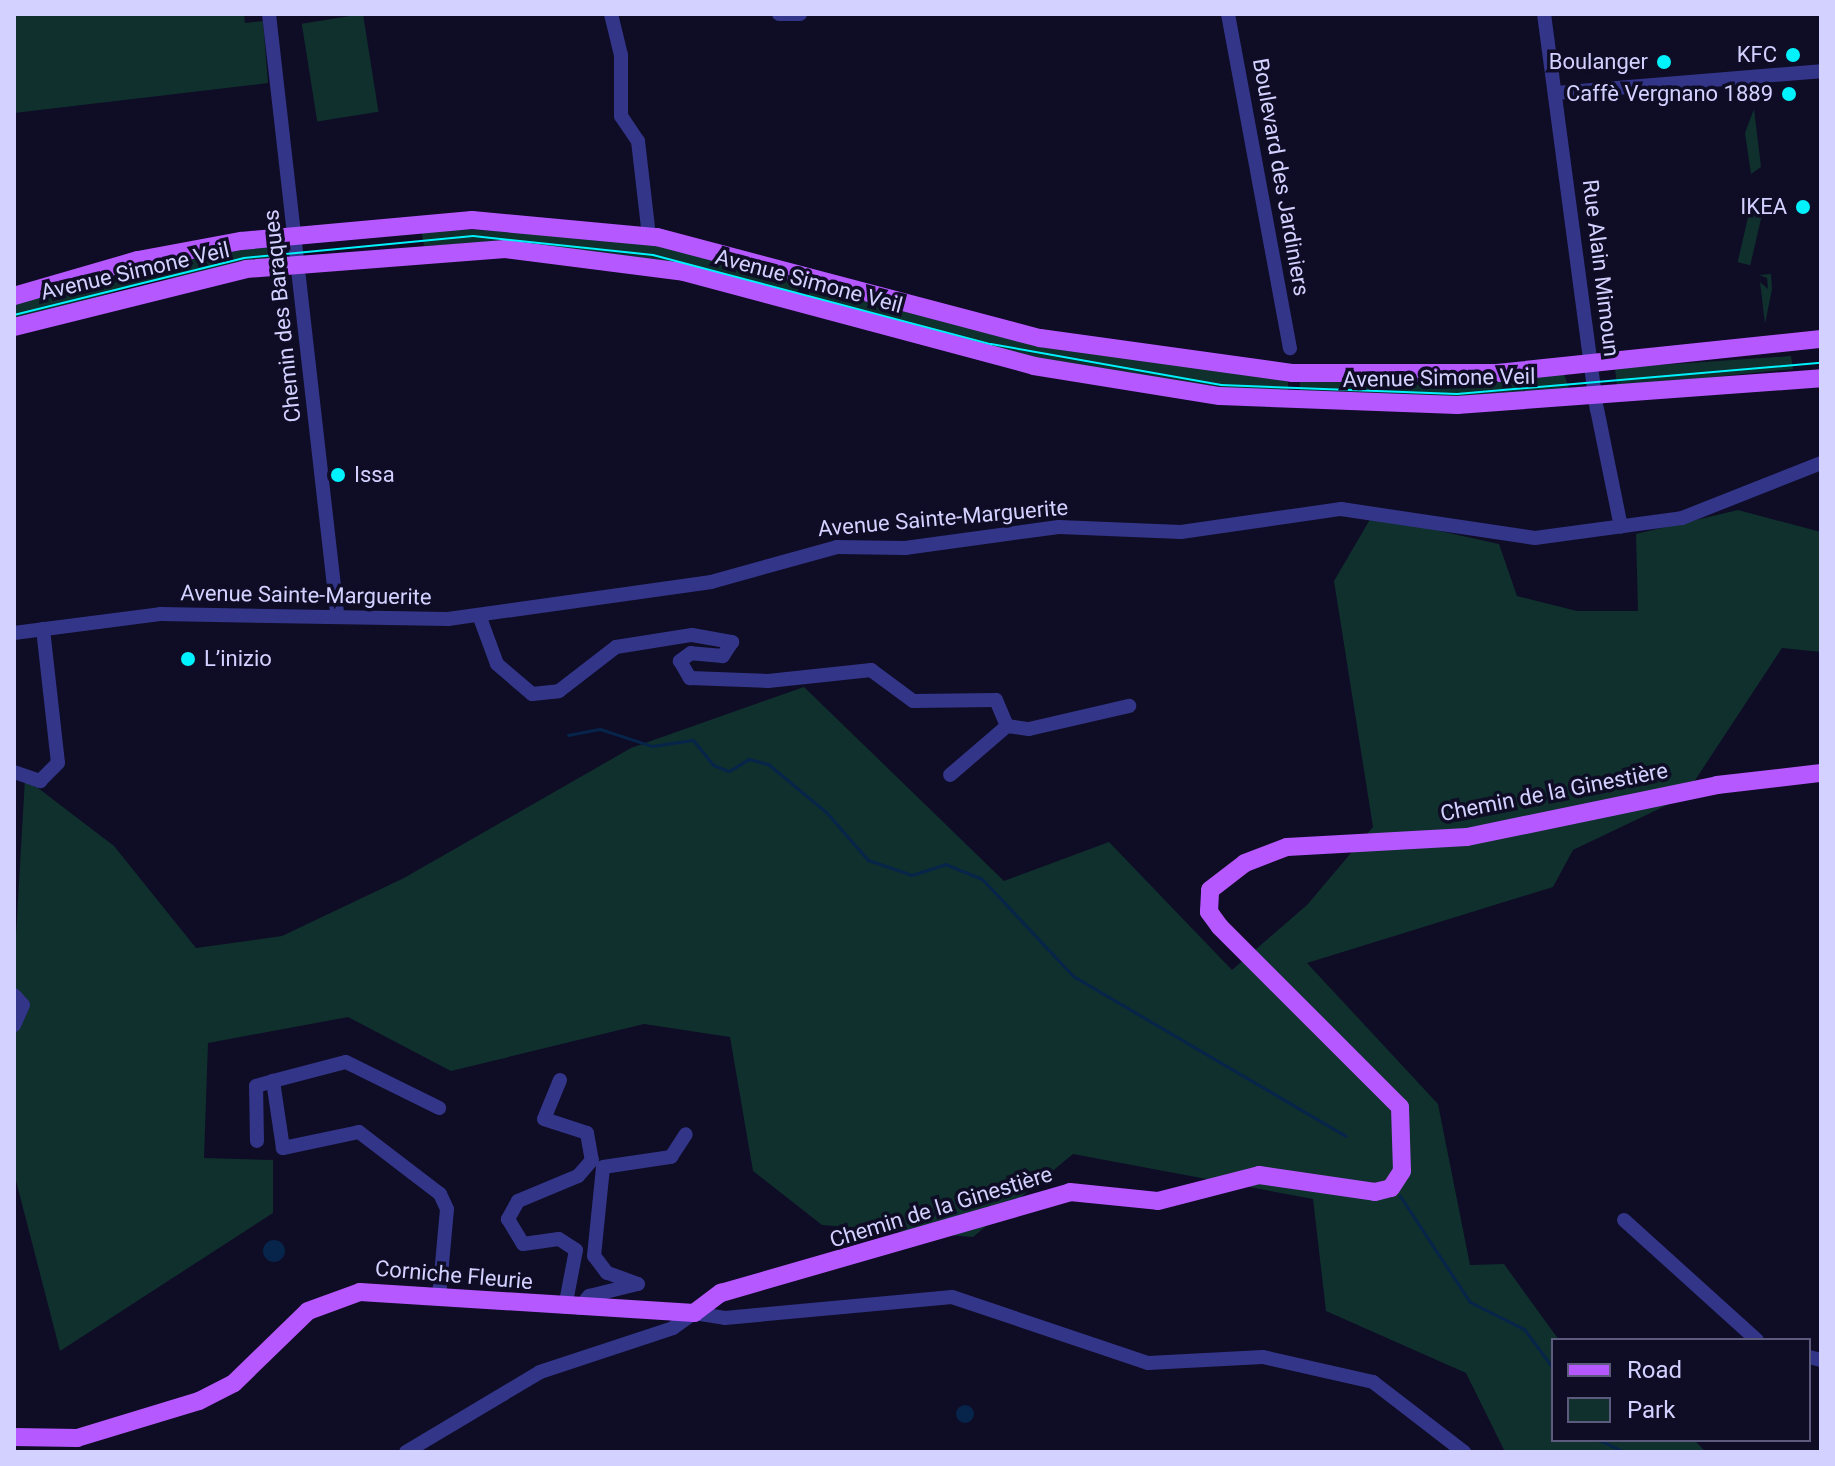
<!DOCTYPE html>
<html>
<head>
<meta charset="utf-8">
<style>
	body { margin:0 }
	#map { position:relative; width:1835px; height:1466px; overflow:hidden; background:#0f0c26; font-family:Roboto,sans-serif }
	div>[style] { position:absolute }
	.green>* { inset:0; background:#0f302d; transform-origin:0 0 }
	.water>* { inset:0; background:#07244a }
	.round { border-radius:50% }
	.stream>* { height:3px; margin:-1.5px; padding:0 1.5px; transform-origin:1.5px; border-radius:1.5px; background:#07244a }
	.minor>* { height:14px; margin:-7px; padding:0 7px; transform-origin:7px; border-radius:7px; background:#333589 }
	.major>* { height:18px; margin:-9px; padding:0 9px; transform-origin:9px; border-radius:9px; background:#b658ff }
	.tram>* { height:2px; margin:-1px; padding:0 1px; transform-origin:1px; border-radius:1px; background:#00f2fc }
	.dots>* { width:22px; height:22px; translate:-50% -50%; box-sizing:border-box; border:4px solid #0f0c26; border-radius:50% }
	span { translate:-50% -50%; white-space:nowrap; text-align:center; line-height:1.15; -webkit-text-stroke:7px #0f0c26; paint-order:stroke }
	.poi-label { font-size:22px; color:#d3d1ff }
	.right { translate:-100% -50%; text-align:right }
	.left { translate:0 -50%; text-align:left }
	.street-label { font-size:22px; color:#d3d1ff }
	.frame { position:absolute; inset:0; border:16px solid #d3d1ff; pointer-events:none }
	.legend { position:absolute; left:1551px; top:1338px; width:260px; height:104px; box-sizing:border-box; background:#0f0c26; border:2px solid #5d5b7d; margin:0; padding:10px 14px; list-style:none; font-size:24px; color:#d3d1ff }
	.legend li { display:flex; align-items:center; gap:16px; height:40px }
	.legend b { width:40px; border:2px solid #5d5b7d }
</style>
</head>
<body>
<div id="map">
	<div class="green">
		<div style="clip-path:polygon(14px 14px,244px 14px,245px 23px,263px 21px,268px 83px,14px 113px)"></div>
		<div style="left:363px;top:14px;width:99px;height:62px;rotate:81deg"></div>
		<div style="clip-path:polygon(1754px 109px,1761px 167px,1751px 174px,1745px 133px)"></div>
		<div style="left:1752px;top:200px;width:13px;height:64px;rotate:13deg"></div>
		<div style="clip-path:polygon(421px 228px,612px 235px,802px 280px,796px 295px,472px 243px,424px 246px)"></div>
		<div style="clip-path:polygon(272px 241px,274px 260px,144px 283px,14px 322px,14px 302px,95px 276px)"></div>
		<div style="clip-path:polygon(1771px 274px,1772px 289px,1765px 324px,1760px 282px,1768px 289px,1767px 278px,1759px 275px)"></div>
		<div style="clip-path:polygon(812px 282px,1071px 349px,1288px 379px,1288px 395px,1068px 368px,808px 296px)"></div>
		<div style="clip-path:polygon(1791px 356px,1793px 369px,1617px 387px,1615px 368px)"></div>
		<div style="clip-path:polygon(1564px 374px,1569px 389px,1501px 398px,1299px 396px,1300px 382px)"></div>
		<div style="clip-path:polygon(1738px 510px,1821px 532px,1821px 652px,1782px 648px,1684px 797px,1573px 850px,1553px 887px,1307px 963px,1438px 1104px,1470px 1265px,1504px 1264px,1559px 1340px,1553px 1340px,1553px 1440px,1694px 1440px,1706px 1452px,1505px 1452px,1466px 1373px,1326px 1311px,1313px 1199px,1073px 1154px,973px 1237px,822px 1225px,753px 1171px,730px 1037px,644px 1024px,451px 1071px,348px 1017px,208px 1043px,204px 1158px,273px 1160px,273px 1213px,60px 1351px,14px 1173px,14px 970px,25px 778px,114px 846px,196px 948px,282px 936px,404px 878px,631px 748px,804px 687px,1004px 881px,1109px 842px,1232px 970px,1307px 905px,1373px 827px,1334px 581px,1372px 516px,1499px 544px,1517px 596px,1577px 611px,1638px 611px,1636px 534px)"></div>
	</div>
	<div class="water">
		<div class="round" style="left:263px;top:1240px;width:22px;height:22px"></div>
		<div class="round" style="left:956px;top:1405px;width:18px;height:18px"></div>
	</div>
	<div class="stream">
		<div style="left:568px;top:735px;width:33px;rotate:-11deg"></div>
		<div style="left:600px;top:729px;width:55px;rotate:18.1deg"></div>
		<div style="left:652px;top:746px;width:41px;rotate:-8.3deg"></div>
		<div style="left:693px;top:740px;width:32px;rotate:51deg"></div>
		<div style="left:713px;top:765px;width:17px;rotate:21deg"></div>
		<div style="left:729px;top:771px;width:23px;rotate:-31deg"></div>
		<div style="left:749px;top:759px;width:20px;rotate:15deg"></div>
		<div style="left:768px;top:764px;width:75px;rotate:39.6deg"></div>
		<div style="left:826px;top:812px;width:64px;rotate:48.8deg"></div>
		<div style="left:868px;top:860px;width:46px;rotate:18.8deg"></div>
		<div style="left:912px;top:875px;width:35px;rotate:-18deg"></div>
		<div style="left:945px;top:864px;width:40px;rotate:22deg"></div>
		<div style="left:982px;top:879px;width:133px;rotate:46.8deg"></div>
		<div style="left:1073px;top:976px;width:316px;rotate:30.4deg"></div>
		<div style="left:1400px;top:1196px;width:127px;rotate:56.6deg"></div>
		<div style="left:1470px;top:1302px;width:60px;rotate:26.6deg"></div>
		<div style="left:1524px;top:1329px;width:49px;rotate:53.4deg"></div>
		<div style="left:1599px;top:1440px;width:29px;rotate:25deg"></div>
	</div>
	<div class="minor">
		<div style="left:269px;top:14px;width:603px;rotate:83.52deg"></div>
		<div style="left:611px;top:14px;width:42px;rotate:76.3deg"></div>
		<div style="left:621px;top:55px;width:61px;rotate:90deg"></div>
		<div style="left:621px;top:116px;width:30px;rotate:56deg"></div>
		<div style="left:638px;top:141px;width:96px;rotate:83.4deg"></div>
		<div style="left:779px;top:14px;width:21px"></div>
		<div style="left:1228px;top:14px;width:340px;rotate:79.5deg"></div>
		<div style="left:1544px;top:14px;width:399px;rotate:82.4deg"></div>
		<div style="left:1597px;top:409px;width:120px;rotate:78.5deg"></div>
		<div style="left:1556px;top:93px;width:266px;rotate:-4.7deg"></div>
		<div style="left:479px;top:615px;width:52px;rotate:69.8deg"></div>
		<div style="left:497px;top:664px;width:46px;rotate:40.6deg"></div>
		<div style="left:532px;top:694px;width:27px;rotate:-6deg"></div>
		<div style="left:559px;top:691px;width:72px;rotate:-37.7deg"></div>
		<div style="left:616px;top:647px;width:77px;rotate:-9deg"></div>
		<div style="left:692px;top:635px;width:41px;rotate:9.9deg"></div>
		<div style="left:732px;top:642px;width:17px;rotate:123deg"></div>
		<div style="left:723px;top:656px;width:32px;rotate:-175deg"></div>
		<div style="left:691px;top:653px;width:14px;rotate:144deg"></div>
		<div style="left:680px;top:661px;width:20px;rotate:60deg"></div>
		<div style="left:690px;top:678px;width:78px;rotate:2.2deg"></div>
		<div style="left:768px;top:681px;width:104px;rotate:-6.1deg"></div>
		<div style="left:871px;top:670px;width:52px;rotate:36.4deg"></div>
		<div style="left:913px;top:701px;width:83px;rotate:-0.7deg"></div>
		<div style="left:996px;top:700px;width:28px;rotate:67deg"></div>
		<div style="left:1007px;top:726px;width:75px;rotate:139.3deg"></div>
		<div style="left:14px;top:633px;width:147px;rotate:-7.4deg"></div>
		<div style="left:160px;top:614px;width:288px;rotate:1deg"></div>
		<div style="left:448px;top:619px;width:266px;rotate:-8deg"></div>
		<div style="left:711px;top:582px;width:131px;rotate:-15.5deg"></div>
		<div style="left:837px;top:547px;width:68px;rotate:0.8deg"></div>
		<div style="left:905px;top:548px;width:155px;rotate:-7.8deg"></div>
		<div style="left:1059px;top:527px;width:122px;rotate:2.3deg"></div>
		<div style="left:1181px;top:532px;width:162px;rotate:-8.2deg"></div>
		<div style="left:1341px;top:509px;width:196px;rotate:8.5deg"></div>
		<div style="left:1535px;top:538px;width:148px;rotate:-7.7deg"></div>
		<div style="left:1682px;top:518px;width:149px;rotate:-21.6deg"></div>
		<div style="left:1007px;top:726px;width:22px;rotate:8deg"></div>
		<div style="left:1029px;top:729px;width:103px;rotate:-13deg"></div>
		<div style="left:14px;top:772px;width:28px;rotate:19deg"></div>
		<div style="left:40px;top:781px;width:25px;rotate:-45deg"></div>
		<div style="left:58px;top:763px;width:135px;rotate:-96.4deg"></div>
		<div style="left:14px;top:995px;width:13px;rotate:48deg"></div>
		<div style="left:23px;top:1005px;width:22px;rotate:114deg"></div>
		<div style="left:560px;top:1080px;width:42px;rotate:112.3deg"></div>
		<div style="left:544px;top:1119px;width:45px;rotate:18deg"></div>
		<div style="left:587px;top:1133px;width:27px;rotate:80deg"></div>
		<div style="left:592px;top:1160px;width:21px;rotate:131deg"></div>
		<div style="left:578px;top:1176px;width:65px;rotate:157.4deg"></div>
		<div style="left:518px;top:1201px;width:21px;rotate:119deg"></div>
		<div style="left:508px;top:1219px;width:29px;rotate:59deg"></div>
		<div style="left:523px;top:1244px;width:36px;rotate:-8deg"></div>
		<div style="left:559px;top:1239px;width:20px;rotate:33deg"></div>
		<div style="left:576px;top:1250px;width:58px;rotate:100.9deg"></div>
		<div style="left:257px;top:1141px;width:55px;rotate:-91deg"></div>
		<div style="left:256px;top:1086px;width:18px;rotate:-16deg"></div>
		<div style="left:1624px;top:1220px;width:179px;rotate:42.1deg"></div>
		<div style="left:439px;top:1297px;width:88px;rotate:-84.8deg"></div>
		<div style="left:447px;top:1209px;width:17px;rotate:-115deg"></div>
		<div style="left:440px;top:1194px;width:102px;rotate:-142.6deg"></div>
		<div style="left:359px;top:1132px;width:78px;rotate:168.1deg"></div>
		<div style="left:283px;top:1148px;width:68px;rotate:-98.5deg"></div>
		<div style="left:273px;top:1081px;width:75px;rotate:-14.6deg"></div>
		<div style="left:346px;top:1062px;width:104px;rotate:26.3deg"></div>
		<div style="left:579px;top:1308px;width:16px;rotate:-50deg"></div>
		<div style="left:589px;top:1296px;width:50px;rotate:-13.8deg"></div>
		<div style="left:638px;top:1284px;width:33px;rotate:-160deg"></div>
		<div style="left:607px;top:1273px;width:21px;rotate:-127deg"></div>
		<div style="left:594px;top:1256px;width:89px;rotate:-84.2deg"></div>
		<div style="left:603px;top:1167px;width:69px;rotate:-8.4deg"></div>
		<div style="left:671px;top:1157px;width:27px;rotate:-57deg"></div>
		<div style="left:1809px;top:1357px;width:12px;rotate:14deg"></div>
		<div style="left:406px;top:1452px;width:156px;rotate:-30.8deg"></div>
		<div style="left:540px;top:1372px;width:140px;rotate:-18.3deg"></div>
		<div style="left:673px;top:1328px;width:26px;rotate:-36deg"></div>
		<div style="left:694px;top:1313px;width:31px;rotate:9deg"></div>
		<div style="left:725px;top:1318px;width:228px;rotate:-5.3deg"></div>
		<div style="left:952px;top:1297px;width:207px;rotate:18.6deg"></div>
		<div style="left:1148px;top:1363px;width:115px;rotate:-3deg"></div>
		<div style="left:1263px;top:1357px;width:113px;rotate:12.8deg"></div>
		<div style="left:1373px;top:1382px;width:115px;rotate:37.6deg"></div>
	</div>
	<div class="major">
		<div style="left:14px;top:296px;width:129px;rotate:-16.2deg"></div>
		<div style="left:138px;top:260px;width:105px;rotate:-10.5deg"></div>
		<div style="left:241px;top:241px;width:232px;rotate:-5.2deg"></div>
		<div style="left:472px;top:220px;width:186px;rotate:5.3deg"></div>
		<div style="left:657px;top:237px;width:396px;rotate:14.8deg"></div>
		<div style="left:1040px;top:338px;width:254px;rotate:7.9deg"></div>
		<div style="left:1292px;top:373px;width:205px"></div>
		<div style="left:1497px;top:373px;width:326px;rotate:-6deg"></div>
		<div style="left:14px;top:327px;width:239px;rotate:-14deg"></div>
		<div style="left:246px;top:269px;width:260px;rotate:-4.4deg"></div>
		<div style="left:505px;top:249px;width:180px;rotate:7.3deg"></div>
		<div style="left:684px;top:272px;width:362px;rotate:15deg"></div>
		<div style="left:1034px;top:366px;width:188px;rotate:9.2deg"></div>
		<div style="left:1220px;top:396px;width:237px;rotate:2.2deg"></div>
		<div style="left:1457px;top:405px;width:365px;rotate:-4.2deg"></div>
		<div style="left:14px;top:1437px;width:63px;rotate:0.9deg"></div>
		<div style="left:77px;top:1438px;width:127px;rotate:-16.9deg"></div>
		<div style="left:199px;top:1401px;width:39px;rotate:-27deg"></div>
		<div style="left:234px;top:1383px;width:103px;rotate:-44.2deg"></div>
		<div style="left:308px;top:1311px;width:55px;rotate:-20.1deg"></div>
		<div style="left:360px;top:1292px;width:335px;rotate:3.6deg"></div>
		<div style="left:694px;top:1313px;width:34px;rotate:-37deg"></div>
		<div style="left:721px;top:1293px;width:363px;rotate:-16.1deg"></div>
		<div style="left:1070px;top:1192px;width:88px;rotate:5.8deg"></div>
		<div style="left:1158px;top:1201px;width:104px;rotate:-14.4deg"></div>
		<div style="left:1259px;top:1175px;width:117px;rotate:8.3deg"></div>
		<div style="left:1375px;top:1192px;width:16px;rotate:-14deg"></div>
		<div style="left:1391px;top:1188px;width:20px;rotate:-57deg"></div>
		<div style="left:1402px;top:1171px;width:64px;rotate:-91.8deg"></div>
		<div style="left:1400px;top:1107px;width:255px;rotate:-135deg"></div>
		<div style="left:1220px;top:927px;width:19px;rotate:-126deg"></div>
		<div style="left:1209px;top:912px;width:22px;rotate:-87deg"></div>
		<div style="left:1210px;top:890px;width:44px;rotate:-37.6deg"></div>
		<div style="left:1245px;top:863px;width:45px;rotate:-20.9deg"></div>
		<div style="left:1287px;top:847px;width:180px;rotate:-3.2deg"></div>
		<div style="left:1467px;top:837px;width:255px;rotate:-11.7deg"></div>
		<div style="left:1717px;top:785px;width:105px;rotate:-6.6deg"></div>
	</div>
	<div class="tram">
		<div style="left:14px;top:315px;width:237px;rotate:-13.9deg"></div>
		<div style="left:244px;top:258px;width:230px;rotate:-5.5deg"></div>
		<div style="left:473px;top:236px;width:181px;rotate:6deg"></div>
		<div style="left:653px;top:255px;width:350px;rotate:14.8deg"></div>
		<div style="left:991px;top:344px;width:234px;rotate:10.1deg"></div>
		<div style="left:1221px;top:385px;width:236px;rotate:2.2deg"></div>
		<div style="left:1457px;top:394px;width:365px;rotate:-4.9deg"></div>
	</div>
	<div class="dots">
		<div style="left:1793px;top:55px;background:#00f2fc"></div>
		<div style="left:1664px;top:62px;background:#00f2fc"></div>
		<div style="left:1789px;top:94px;background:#00f2fc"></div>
		<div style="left:1803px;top:207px;background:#00f2fc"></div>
		<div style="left:338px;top:475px;background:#00f2fc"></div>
		<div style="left:188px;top:659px;background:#00f2fc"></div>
	</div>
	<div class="poi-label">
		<span class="right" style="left:1777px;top:55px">KFC</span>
		<span class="right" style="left:1648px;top:62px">Boulanger</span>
		<span class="right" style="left:1773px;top:94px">Caffè Vergnano 1889</span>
		<span class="right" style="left:1787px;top:207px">IKEA</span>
		<span class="left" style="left:354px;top:475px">Issa</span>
		<span class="left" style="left:204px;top:659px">L’inizio</span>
	</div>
	<div class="street-label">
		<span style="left:1281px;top:177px;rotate:80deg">Boulevard des Jardiniers</span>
		<span style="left:1601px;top:268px;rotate:83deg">Rue Alain Mimoun</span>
		<span style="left:135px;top:271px;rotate:-13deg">Avenue Simone Veil</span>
		<span style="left:809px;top:281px;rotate:15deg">Avenue Simone Veil</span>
		<span style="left:282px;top:316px;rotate:-96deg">Chemin des Baraques</span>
		<span style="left:1439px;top:378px;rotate:-1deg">Avenue Simone Veil</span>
		<span style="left:943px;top:518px;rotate:-5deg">Avenue Sainte-Marguerite</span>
		<span style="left:306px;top:595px;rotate:1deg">Avenue Sainte-Marguerite</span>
		<span style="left:1554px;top:792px;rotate:-11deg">Chemin de la Ginestière</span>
		<span style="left:941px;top:1207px;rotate:-17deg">Chemin de la Ginestière</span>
		<span style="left:454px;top:1275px;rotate:5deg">Corniche Fleurie</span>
	</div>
	<div class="frame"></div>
	<ul class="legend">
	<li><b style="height:10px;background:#b658ff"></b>Road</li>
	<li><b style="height:22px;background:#0f302d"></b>Park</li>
	</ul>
</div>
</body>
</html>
